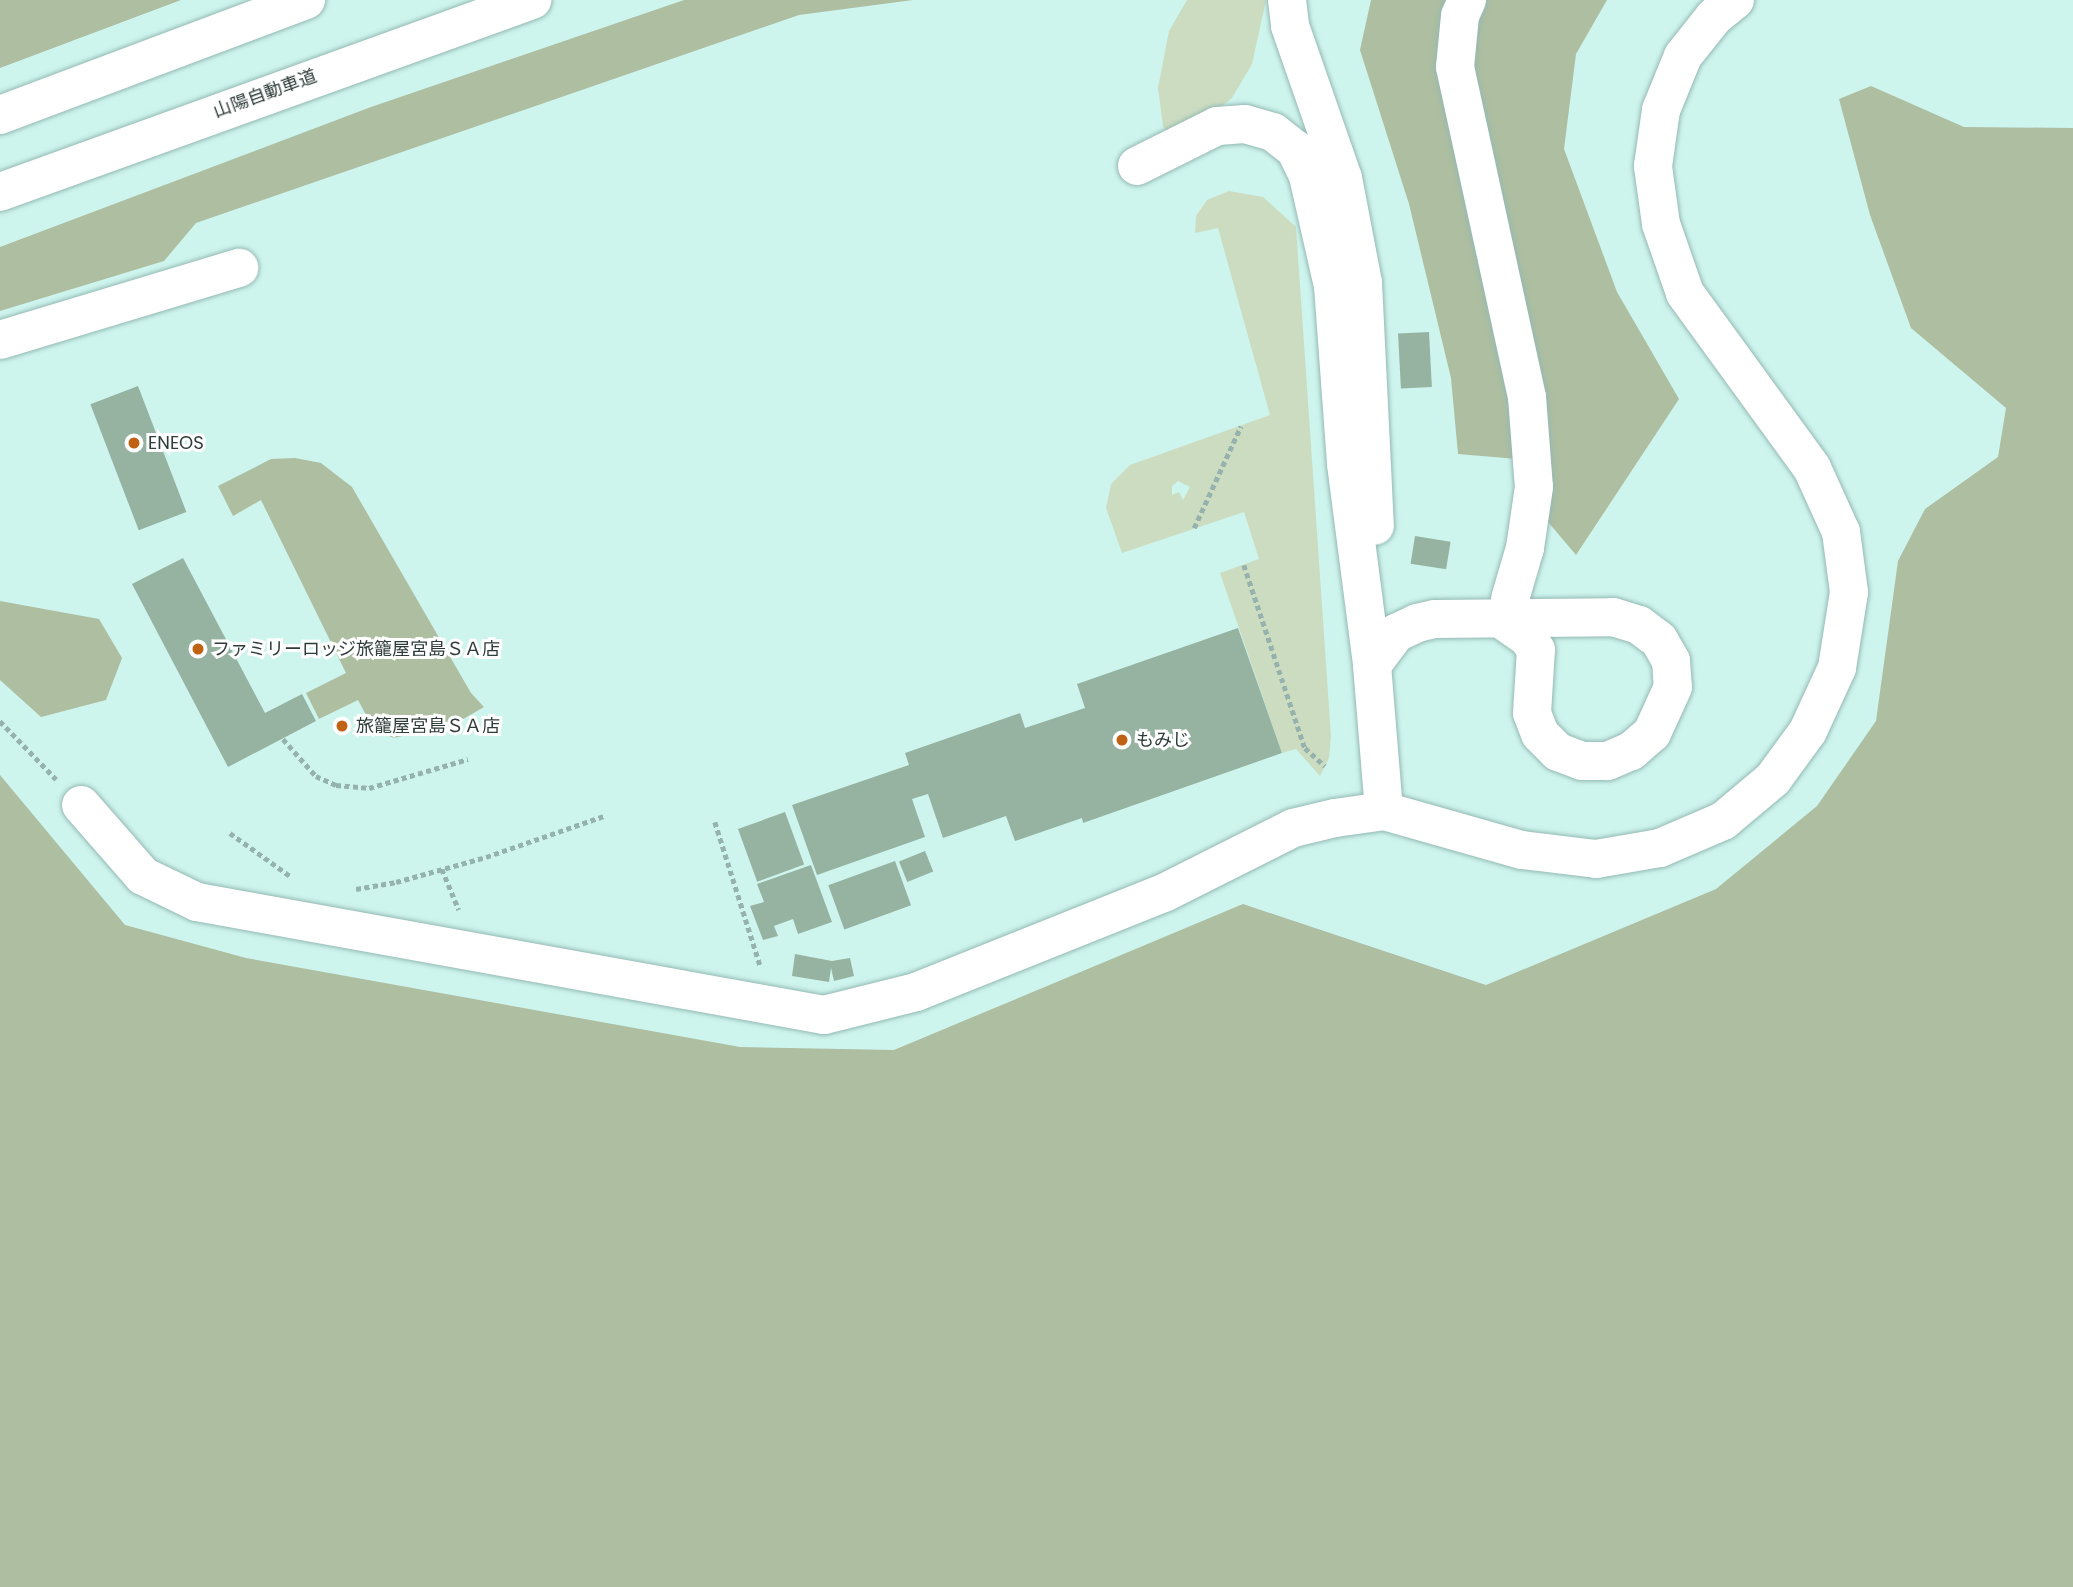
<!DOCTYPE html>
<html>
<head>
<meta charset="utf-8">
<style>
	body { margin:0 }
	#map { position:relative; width:2073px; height:1587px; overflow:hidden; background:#cef4ee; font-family:Poppins,"Noto Sans JP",sans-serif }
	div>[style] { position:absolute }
	.green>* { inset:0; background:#ccdcc0 }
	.forest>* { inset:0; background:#adbea1 }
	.building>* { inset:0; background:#96b3a1; transform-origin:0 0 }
	.path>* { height:4.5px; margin-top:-2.25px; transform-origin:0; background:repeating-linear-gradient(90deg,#95b2ad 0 5px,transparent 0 8.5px) }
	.roads { filter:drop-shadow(0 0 2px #94b9b3) drop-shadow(0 0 2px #94b9b3) }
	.minor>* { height:38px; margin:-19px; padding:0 19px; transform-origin:19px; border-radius:19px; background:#fff }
	.highway>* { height:38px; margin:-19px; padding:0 19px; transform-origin:19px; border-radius:19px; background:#fff }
	.dots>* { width:19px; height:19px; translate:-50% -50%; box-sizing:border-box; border:4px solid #fff; border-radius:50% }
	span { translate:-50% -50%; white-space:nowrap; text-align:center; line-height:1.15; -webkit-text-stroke:6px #fff; paint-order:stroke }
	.street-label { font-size:18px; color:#2e3d3a }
	.poi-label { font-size:18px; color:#2e3d3a }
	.left { translate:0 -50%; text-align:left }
</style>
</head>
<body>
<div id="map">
	<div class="green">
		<div style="clip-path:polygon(1187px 0,1266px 0,1252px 64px,1232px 98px,1199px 125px,1172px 138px,1163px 126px,1158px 88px,1169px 31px)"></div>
		<div style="clip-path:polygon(evenodd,1229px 191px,1263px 197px,1296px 227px,1331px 736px,1329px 758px,1320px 776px,1296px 749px,1282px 753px,1220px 573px,1259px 559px,1244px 512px,1122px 553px,1106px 508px,1111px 484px,1130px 465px,1270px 415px,1218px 228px,1195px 233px,1196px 216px,1207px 200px,1229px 191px,1178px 481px,1190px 487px,1183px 500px,1179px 492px,1172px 495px,1172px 486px,1178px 481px)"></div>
	</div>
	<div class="forest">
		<div style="clip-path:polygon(0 0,181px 0,0 68px)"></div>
		<div style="clip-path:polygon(684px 0,913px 0,799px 15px,196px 223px,164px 261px,0 311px,0 247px,371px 107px)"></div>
		<div style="clip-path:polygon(1371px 0,1607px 0,1576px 54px,1564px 149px,1617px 292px,1679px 399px,1576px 555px,1548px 522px,1540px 461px,1458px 454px,1451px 378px,1409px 204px,1360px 50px)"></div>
		<div style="clip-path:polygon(1871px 86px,1964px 127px,2073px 128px,2073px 1587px,0 1587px,0 775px,125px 925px,246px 958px,740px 1047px,894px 1050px,1243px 904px,1486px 985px,1716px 889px,1817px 806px,1876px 721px,1898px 561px,1925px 509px,1998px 457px,2006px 408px,1911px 328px,1870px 215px,1839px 99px)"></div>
		<div style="clip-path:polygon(295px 458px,321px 463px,352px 487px,471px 693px,484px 707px,458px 722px,394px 738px,374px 730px,358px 700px,319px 719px,306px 693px,346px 673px,261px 500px,233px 516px,218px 486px,271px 459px)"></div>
		<div style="clip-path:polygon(0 601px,99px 619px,122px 658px,106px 700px,41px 717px,0 680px)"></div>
	</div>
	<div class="building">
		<div style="left:1429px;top:332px;width:55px;height:31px;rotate:87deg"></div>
		<div style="left:138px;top:386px;width:135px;height:51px;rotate:69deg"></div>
		<div style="left:1415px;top:536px;width:36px;height:28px;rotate:9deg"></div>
		<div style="clip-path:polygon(183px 558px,265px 713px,302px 694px,316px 721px,228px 767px,132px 584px)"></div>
		<div style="clip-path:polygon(1238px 628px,1282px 753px,1083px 823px,1082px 818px,1015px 841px,1006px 816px,943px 838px,928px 794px,912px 799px,925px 837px,817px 875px,792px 805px,909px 765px,905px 753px,1020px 713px,1025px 728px,1085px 708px,1077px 684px)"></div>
		<div style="left:785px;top:812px;width:56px;height:50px;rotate:70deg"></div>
		<div style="left:925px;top:851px;width:22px;height:28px;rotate:68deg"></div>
		<div style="left:895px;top:861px;width:47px;height:71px;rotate:70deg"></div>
		<div style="clip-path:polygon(811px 865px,832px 922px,798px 934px,793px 919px,774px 926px,778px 936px,763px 940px,750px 906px,764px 902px,757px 884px)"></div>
		<div style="clip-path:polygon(795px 954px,832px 961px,850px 958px,854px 976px,834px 981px,831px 968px,829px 982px,792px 976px)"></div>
	</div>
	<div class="path">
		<div style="left:1194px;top:528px;width:112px;rotate:-65.3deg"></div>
		<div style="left:1244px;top:565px;width:193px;rotate:71.6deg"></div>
		<div style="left:1305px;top:748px;width:27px;rotate:42deg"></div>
		<div style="left:0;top:721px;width:81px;rotate:46deg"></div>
		<div style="left:283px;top:739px;width:50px;rotate:48.3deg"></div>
		<div style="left:316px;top:776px;width:22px;rotate:24deg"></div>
		<div style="left:336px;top:785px;width:33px;rotate:5deg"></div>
		<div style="left:369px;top:788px;width:103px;rotate:-16.3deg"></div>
		<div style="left:715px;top:822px;width:150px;rotate:72.5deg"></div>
		<div style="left:230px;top:833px;width:74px;rotate:35.6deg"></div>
		<div style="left:442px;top:869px;width:44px;rotate:67.5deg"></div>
		<div style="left:356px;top:889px;width:41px;rotate:-9.9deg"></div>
		<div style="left:396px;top:882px;width:93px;rotate:-15.5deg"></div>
		<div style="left:486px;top:857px;width:125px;rotate:-19.2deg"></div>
	</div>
	<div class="roads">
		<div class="minor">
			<div style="left:1467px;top:0;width:17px;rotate:114deg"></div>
			<div style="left:1460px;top:16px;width:51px;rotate:95.6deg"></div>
			<div style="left:1455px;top:67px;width:338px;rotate:77.7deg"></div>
			<div style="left:1527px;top:397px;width:90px;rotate:85.6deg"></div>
			<div style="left:1534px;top:487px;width:62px;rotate:98.4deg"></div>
			<div style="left:1525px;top:548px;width:53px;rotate:106.4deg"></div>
			<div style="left:81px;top:805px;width:94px;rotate:48.9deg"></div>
			<div style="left:143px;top:876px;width:60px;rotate:25.7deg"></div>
			<div style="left:197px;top:902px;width:637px;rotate:10.22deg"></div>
			<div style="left:824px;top:1015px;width:95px;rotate:-14deg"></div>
			<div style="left:916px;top:992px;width:267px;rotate:-21.8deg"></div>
			<div style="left:1164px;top:893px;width:144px;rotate:-26.7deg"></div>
			<div style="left:1293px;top:828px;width:43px;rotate:-13.4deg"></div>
			<div style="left:1335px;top:818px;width:49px;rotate:-8.1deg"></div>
			<div style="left:1384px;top:811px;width:143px;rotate:15.8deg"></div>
			<div style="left:1522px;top:850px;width:75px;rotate:6.9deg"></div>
			<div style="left:1596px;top:859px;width:65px;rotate:-9.8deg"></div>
			<div style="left:1660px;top:848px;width:69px;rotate:-23.2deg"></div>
			<div style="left:1723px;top:821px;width:65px;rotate:-40deg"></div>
			<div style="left:1773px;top:779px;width:59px;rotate:-53.9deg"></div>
			<div style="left:1808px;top:731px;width:69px;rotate:-65.3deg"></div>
			<div style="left:1837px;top:668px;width:77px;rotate:-81deg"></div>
			<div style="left:1849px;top:592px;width:61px;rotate:-97.6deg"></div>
			<div style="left:1841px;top:532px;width:70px;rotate:-114.4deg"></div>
			<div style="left:1812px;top:468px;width:216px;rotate:-126deg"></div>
			<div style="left:1685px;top:293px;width:73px;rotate:-109.2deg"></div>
			<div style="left:1661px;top:224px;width:59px;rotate:-97.9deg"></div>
			<div style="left:1653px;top:166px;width:57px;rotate:-81.9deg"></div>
			<div style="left:1661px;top:110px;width:58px;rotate:-67.8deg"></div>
			<div style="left:1683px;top:56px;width:50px;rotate:-51.5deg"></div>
			<div style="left:1714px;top:17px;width:27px;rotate:-39deg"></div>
			<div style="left:1384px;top:811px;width:146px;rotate:-94.7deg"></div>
			<div style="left:1372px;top:665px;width:40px;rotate:-53deg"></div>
			<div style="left:1396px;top:633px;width:23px;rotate:-25deg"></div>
			<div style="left:1417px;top:623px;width:18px;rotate:-13deg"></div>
			<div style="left:1435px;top:619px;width:178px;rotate:-0.6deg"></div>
			<div style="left:1613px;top:617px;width:27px;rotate:17deg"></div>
			<div style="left:1639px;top:625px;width:25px;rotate:37deg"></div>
			<div style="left:1659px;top:640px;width:24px;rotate:60deg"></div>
			<div style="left:1671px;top:661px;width:26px;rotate:86deg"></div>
			<div style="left:1673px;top:687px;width:51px;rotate:114.5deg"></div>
			<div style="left:1652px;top:733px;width:28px;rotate:139deg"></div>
			<div style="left:1631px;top:751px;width:26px;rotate:157deg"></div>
			<div style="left:1607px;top:761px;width:25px;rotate:180deg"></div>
			<div style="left:1582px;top:761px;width:26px;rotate:-159deg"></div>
			<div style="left:1558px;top:752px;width:25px;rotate:-135deg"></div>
			<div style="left:1540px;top:734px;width:22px;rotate:-111deg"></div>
			<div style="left:1532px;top:713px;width:63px;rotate:-86.4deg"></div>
			<div style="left:1536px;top:650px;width:14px;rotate:-124deg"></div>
			<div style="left:1528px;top:638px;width:33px;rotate:-145deg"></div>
		</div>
		<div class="highway">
			<div style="left:1287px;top:0;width:26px;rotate:83deg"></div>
			<div style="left:1290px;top:26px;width:161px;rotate:70.8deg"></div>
			<div style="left:1343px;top:178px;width:107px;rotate:79.2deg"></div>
			<div style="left:1363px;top:283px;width:243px;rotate:87.2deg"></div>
			<div style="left:0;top:115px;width:327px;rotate:-20.6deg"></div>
			<div style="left:1137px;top:166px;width:89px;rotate:-26.6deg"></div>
			<div style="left:1217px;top:126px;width:28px;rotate:-4deg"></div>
			<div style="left:1245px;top:124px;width:29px;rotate:16deg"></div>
			<div style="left:1273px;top:132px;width:28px;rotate:38deg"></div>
			<div style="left:1295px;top:149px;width:30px;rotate:64deg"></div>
			<div style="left:1308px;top:176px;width:113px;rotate:77.2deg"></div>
			<div style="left:1333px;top:286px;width:178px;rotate:85.8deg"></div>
			<div style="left:1346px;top:464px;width:203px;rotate:82.6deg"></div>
			<div style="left:0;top:192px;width:566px;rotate:-19.84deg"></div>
			<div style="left:0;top:340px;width:250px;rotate:-16.8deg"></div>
		</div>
	</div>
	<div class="dots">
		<div style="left:134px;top:443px;background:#bf6213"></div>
		<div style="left:198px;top:649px;background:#bf6213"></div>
		<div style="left:342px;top:726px;background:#bf6213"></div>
		<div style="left:1122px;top:740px;background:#bf6213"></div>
	</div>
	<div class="street-label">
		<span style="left:265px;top:94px;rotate:-20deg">山陽自動車道</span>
	</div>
	<div class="poi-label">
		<span class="left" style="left:148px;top:443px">ENEOS</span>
		<span class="left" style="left:212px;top:649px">ファミリーロッジ旅籠屋宮島ＳＡ店</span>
		<span class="left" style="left:356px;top:726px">旅籠屋宮島ＳＡ店</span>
		<span class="left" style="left:1136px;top:740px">もみじ</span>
	</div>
</div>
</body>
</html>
